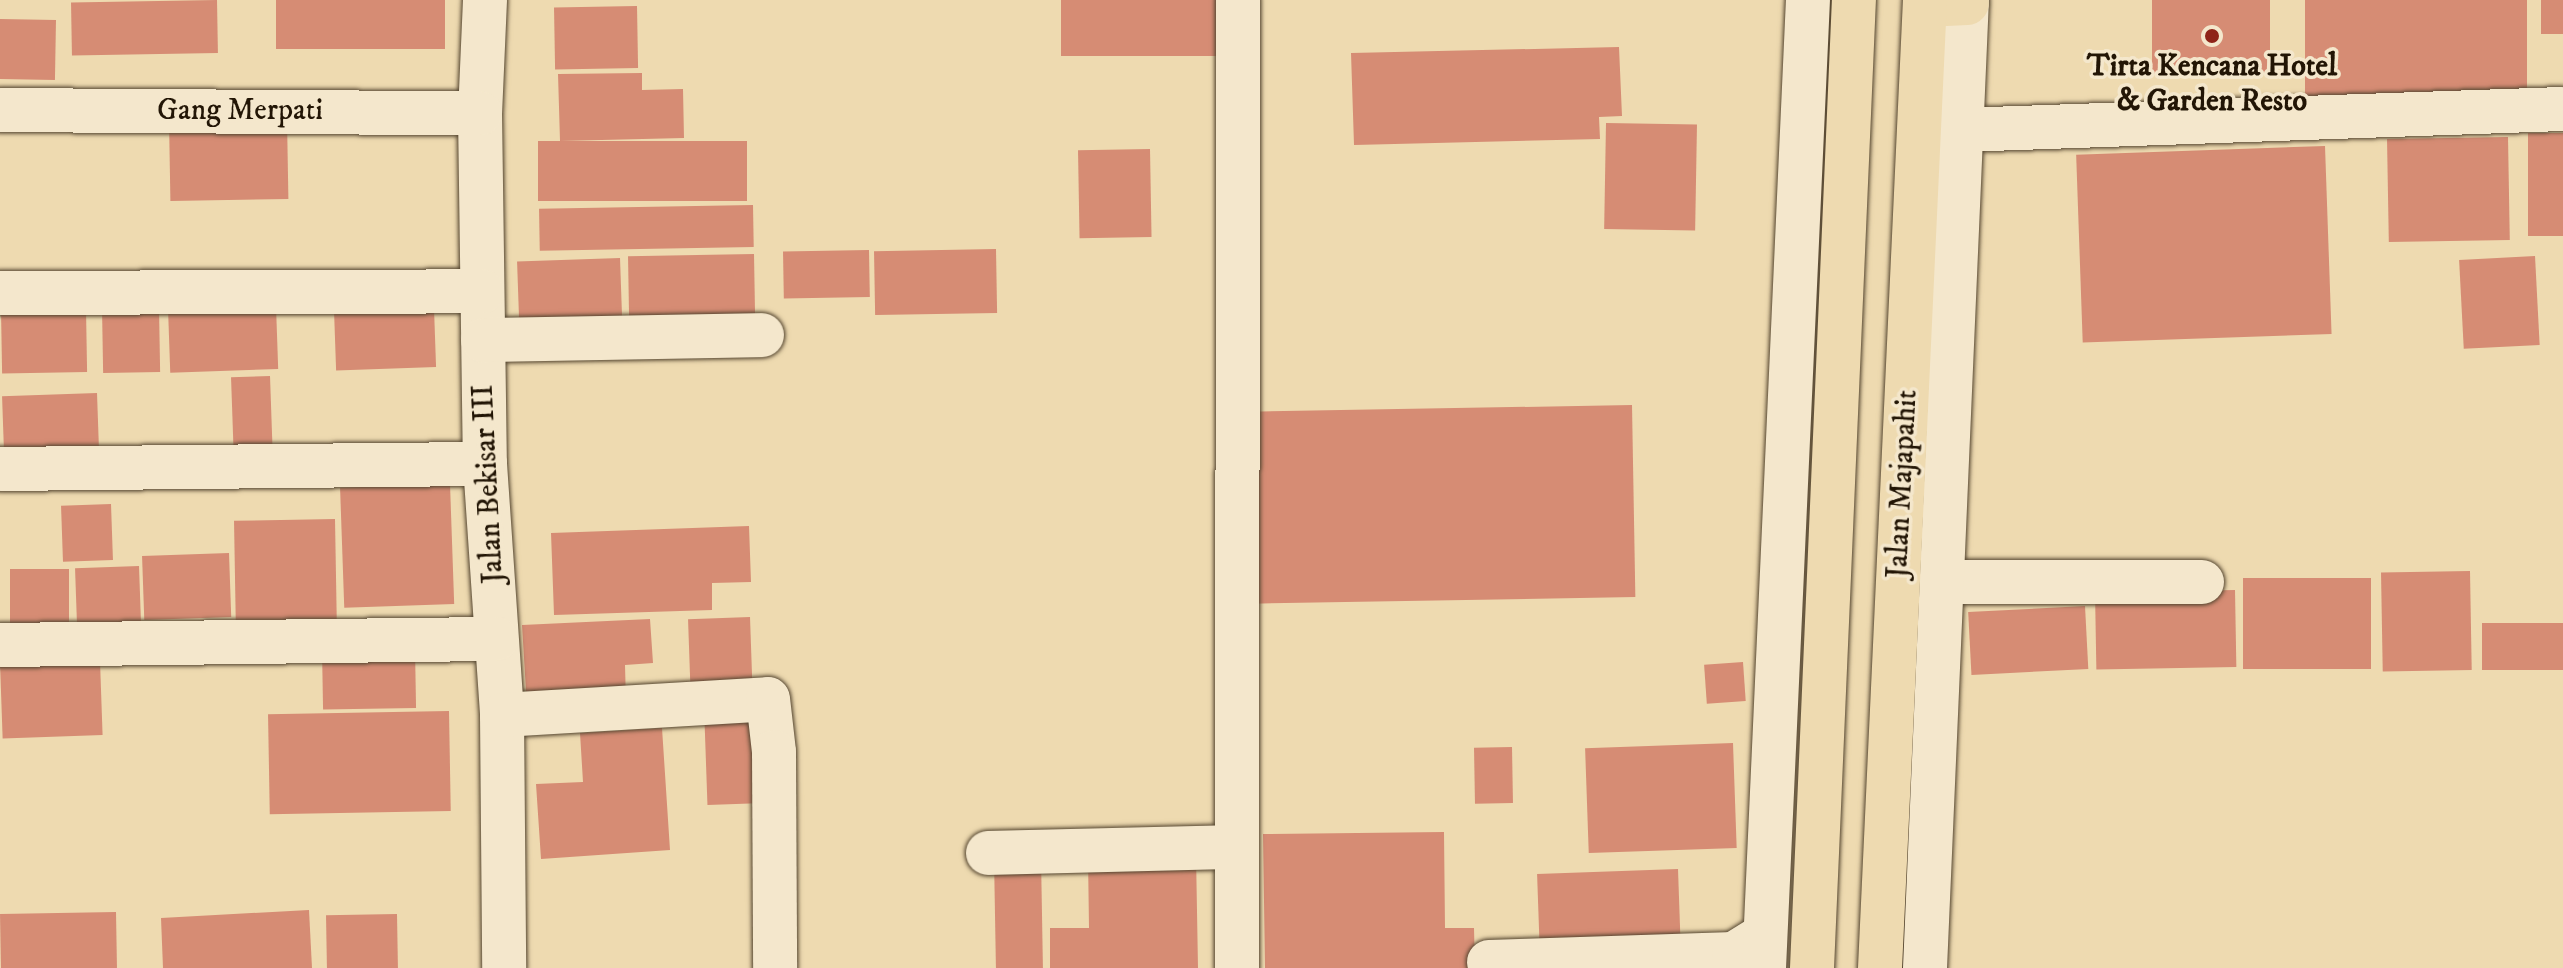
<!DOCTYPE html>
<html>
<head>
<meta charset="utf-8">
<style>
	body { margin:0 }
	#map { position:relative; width:2563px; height:968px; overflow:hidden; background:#eedab0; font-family:"IM FELL DW Pica",serif }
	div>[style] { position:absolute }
	.building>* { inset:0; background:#d68c74; transform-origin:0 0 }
	.roads { filter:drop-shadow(0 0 2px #554630) drop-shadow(0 0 2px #554630) }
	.minor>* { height:44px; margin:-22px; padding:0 22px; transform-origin:22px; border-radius:22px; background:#f4e7cc }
	.highway>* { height:44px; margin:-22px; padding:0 22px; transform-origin:22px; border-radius:22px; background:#eedab0 }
	.dots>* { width:22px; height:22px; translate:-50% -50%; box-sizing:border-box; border:4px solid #f4e7cc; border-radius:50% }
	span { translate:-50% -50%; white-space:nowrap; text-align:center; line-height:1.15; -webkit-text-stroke:7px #f4e7cc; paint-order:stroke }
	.poi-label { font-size:30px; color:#221505; font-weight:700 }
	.street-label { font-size:30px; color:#221505 }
</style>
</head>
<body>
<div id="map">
	<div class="building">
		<div style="left:217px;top:0;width:53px;height:146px;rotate:89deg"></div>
		<div style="left:276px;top:0;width:169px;height:49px"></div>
		<div style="left:1061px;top:0;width:160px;height:56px"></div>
		<div style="left:2152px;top:0;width:118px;height:74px"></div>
		<div style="left:2305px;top:0;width:222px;height:96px"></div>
		<div style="left:2541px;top:0;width:22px;height:34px"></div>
		<div style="left:637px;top:6px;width:62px;height:83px;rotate:89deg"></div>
		<div style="left:0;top:19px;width:56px;height:60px;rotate:1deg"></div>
		<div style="clip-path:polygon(1619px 47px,1622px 116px,1599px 117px,1600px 139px,1354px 145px,1351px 53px)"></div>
		<div style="clip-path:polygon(642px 73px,642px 90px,683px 89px,684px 138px,560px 141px,558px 74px)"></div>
		<div style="left:287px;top:119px;width:80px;height:118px;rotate:89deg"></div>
		<div style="left:1606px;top:123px;width:91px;height:106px;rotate:1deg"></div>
		<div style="left:2563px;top:133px;width:103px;height:35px;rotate:90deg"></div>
		<div style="left:2508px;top:137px;width:103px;height:121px;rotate:89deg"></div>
		<div style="left:747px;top:141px;width:60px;height:209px;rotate:90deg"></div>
		<div style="left:2325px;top:146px;width:188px;height:249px;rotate:88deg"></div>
		<div style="left:1150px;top:149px;width:88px;height:72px;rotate:89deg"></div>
		<div style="left:753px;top:205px;width:42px;height:214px;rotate:89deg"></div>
		<div style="left:996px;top:249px;width:64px;height:122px;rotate:89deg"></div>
		<div style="left:869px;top:250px;width:47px;height:86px;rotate:89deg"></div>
		<div style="left:754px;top:254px;width:74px;height:126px;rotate:89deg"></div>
		<div style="left:2535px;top:256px;width:89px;height:76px;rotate:87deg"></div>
		<div style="left:620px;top:258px;width:74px;height:103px;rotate:88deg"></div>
		<div style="left:276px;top:306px;width:63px;height:108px;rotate:88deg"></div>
		<div style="left:159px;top:307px;width:65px;height:57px;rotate:89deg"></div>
		<div style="left:434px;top:308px;width:59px;height:100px;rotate:88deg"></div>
		<div style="left:86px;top:309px;width:63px;height:85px;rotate:89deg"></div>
		<div style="left:270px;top:376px;width:69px;height:39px;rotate:88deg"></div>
		<div style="left:97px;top:393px;width:60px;height:95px;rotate:88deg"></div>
		<div style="left:1632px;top:405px;width:192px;height:382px;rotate:89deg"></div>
		<div style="left:450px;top:484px;width:120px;height:110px;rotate:88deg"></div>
		<div style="left:111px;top:504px;width:56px;height:50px;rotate:88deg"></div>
		<div style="left:335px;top:519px;width:100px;height:101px;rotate:89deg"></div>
		<div style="clip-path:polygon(749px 526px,751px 582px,712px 583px,712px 610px,554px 615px,551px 533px)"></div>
		<div style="left:229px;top:553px;width:64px;height:87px;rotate:88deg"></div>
		<div style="left:139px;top:566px;width:56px;height:64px;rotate:88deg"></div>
		<div style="left:10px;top:569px;width:59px;height:55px"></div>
		<div style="left:2470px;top:571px;width:99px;height:89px;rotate:89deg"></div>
		<div style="left:2371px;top:578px;width:91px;height:128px;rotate:90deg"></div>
		<div style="left:2235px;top:590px;width:77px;height:140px;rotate:89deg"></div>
		<div style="left:2085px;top:606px;width:63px;height:117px;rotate:87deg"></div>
		<div style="left:750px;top:617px;width:70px;height:62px;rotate:88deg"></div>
		<div style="clip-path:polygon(650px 619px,653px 663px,625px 665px,626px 702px,527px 707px,522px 625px)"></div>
		<div style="left:2563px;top:623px;width:47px;height:81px;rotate:90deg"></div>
		<div style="left:415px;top:648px;width:60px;height:93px;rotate:89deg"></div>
		<div style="left:100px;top:661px;width:74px;height:100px;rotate:88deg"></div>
		<div style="left:1743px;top:662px;width:39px;height:39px;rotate:86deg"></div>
		<div style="left:762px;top:705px;width:98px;height:58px;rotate:88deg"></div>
		<div style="left:449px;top:711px;width:100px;height:181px;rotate:89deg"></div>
		<div style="clip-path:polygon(662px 728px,670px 850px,541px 859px,536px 784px,583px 782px,580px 733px)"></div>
		<div style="left:1733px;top:743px;width:105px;height:148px;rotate:88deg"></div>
		<div style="left:1512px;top:747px;width:56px;height:38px;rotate:89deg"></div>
		<div style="clip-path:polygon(1444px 832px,1445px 928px,1474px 928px,1475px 968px,1265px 968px,1263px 834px)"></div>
		<div style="clip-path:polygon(1196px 854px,1198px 968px,1050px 968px,1050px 928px,1089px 928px,1088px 857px)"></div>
		<div style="left:1041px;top:857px;width:111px;height:47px;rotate:89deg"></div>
		<div style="left:1678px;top:869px;width:76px;height:141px;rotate:88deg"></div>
		<div style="clip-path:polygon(309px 910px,312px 968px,163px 968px,161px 918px)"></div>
		<div style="left:116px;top:912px;width:56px;height:116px;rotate:89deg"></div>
		<div style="left:397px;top:914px;width:54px;height:71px;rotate:89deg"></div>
	</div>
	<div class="roads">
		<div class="minor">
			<div style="left:485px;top:0;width:113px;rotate:92.5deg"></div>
			<div style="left:480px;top:113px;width:351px;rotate:89.2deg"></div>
			<div style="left:485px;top:464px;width:252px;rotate:86.1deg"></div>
			<div style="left:502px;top:715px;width:253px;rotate:89.5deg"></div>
			<div style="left:0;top:110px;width:480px;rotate:0.4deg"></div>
			<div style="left:1961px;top:130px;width:602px;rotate:-2deg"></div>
			<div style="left:0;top:293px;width:482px;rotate:-0.2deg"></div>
			<div style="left:483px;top:340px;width:279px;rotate:-1deg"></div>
			<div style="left:0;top:469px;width:485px;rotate:-0.6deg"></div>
			<div style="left:1942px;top:582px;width:260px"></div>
			<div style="left:0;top:645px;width:496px;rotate:-0.7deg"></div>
			<div style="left:502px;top:715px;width:266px;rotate:-3.4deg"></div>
			<div style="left:768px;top:699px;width:53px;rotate:83.5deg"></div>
			<div style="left:774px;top:752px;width:216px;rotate:89.7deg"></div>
			<div style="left:988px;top:853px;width:249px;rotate:-1.4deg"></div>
			<div style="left:1489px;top:962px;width:245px;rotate:-1.9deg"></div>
			<div style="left:1734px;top:954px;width:36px;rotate:-32deg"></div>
			<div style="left:1237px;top:968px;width:968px;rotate:-89.94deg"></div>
			<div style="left:1764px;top:968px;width:969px;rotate:-87.4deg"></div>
			<div style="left:1925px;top:968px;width:969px;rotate:-87.52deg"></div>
		</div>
		<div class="highway">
			<div style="left:1925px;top:5px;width:42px;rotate:-2.7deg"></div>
			<div style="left:1812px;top:968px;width:969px;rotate:-87.52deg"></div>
			<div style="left:1880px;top:968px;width:969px;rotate:-87.34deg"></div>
		</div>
	</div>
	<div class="dots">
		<div style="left:2212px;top:36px;background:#8f2418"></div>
	</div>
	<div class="poi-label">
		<span style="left:2212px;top:84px">Tirta Kencana Hotel<br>&amp; Garden Resto</span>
	</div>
	<div class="street-label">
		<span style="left:240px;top:111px">Gang Merpati</span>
		<span style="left:489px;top:484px;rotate:-93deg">Jalan Bekisar III</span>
		<span style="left:1903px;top:484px;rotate:-87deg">Jalan Majapahit</span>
	</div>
</div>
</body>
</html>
